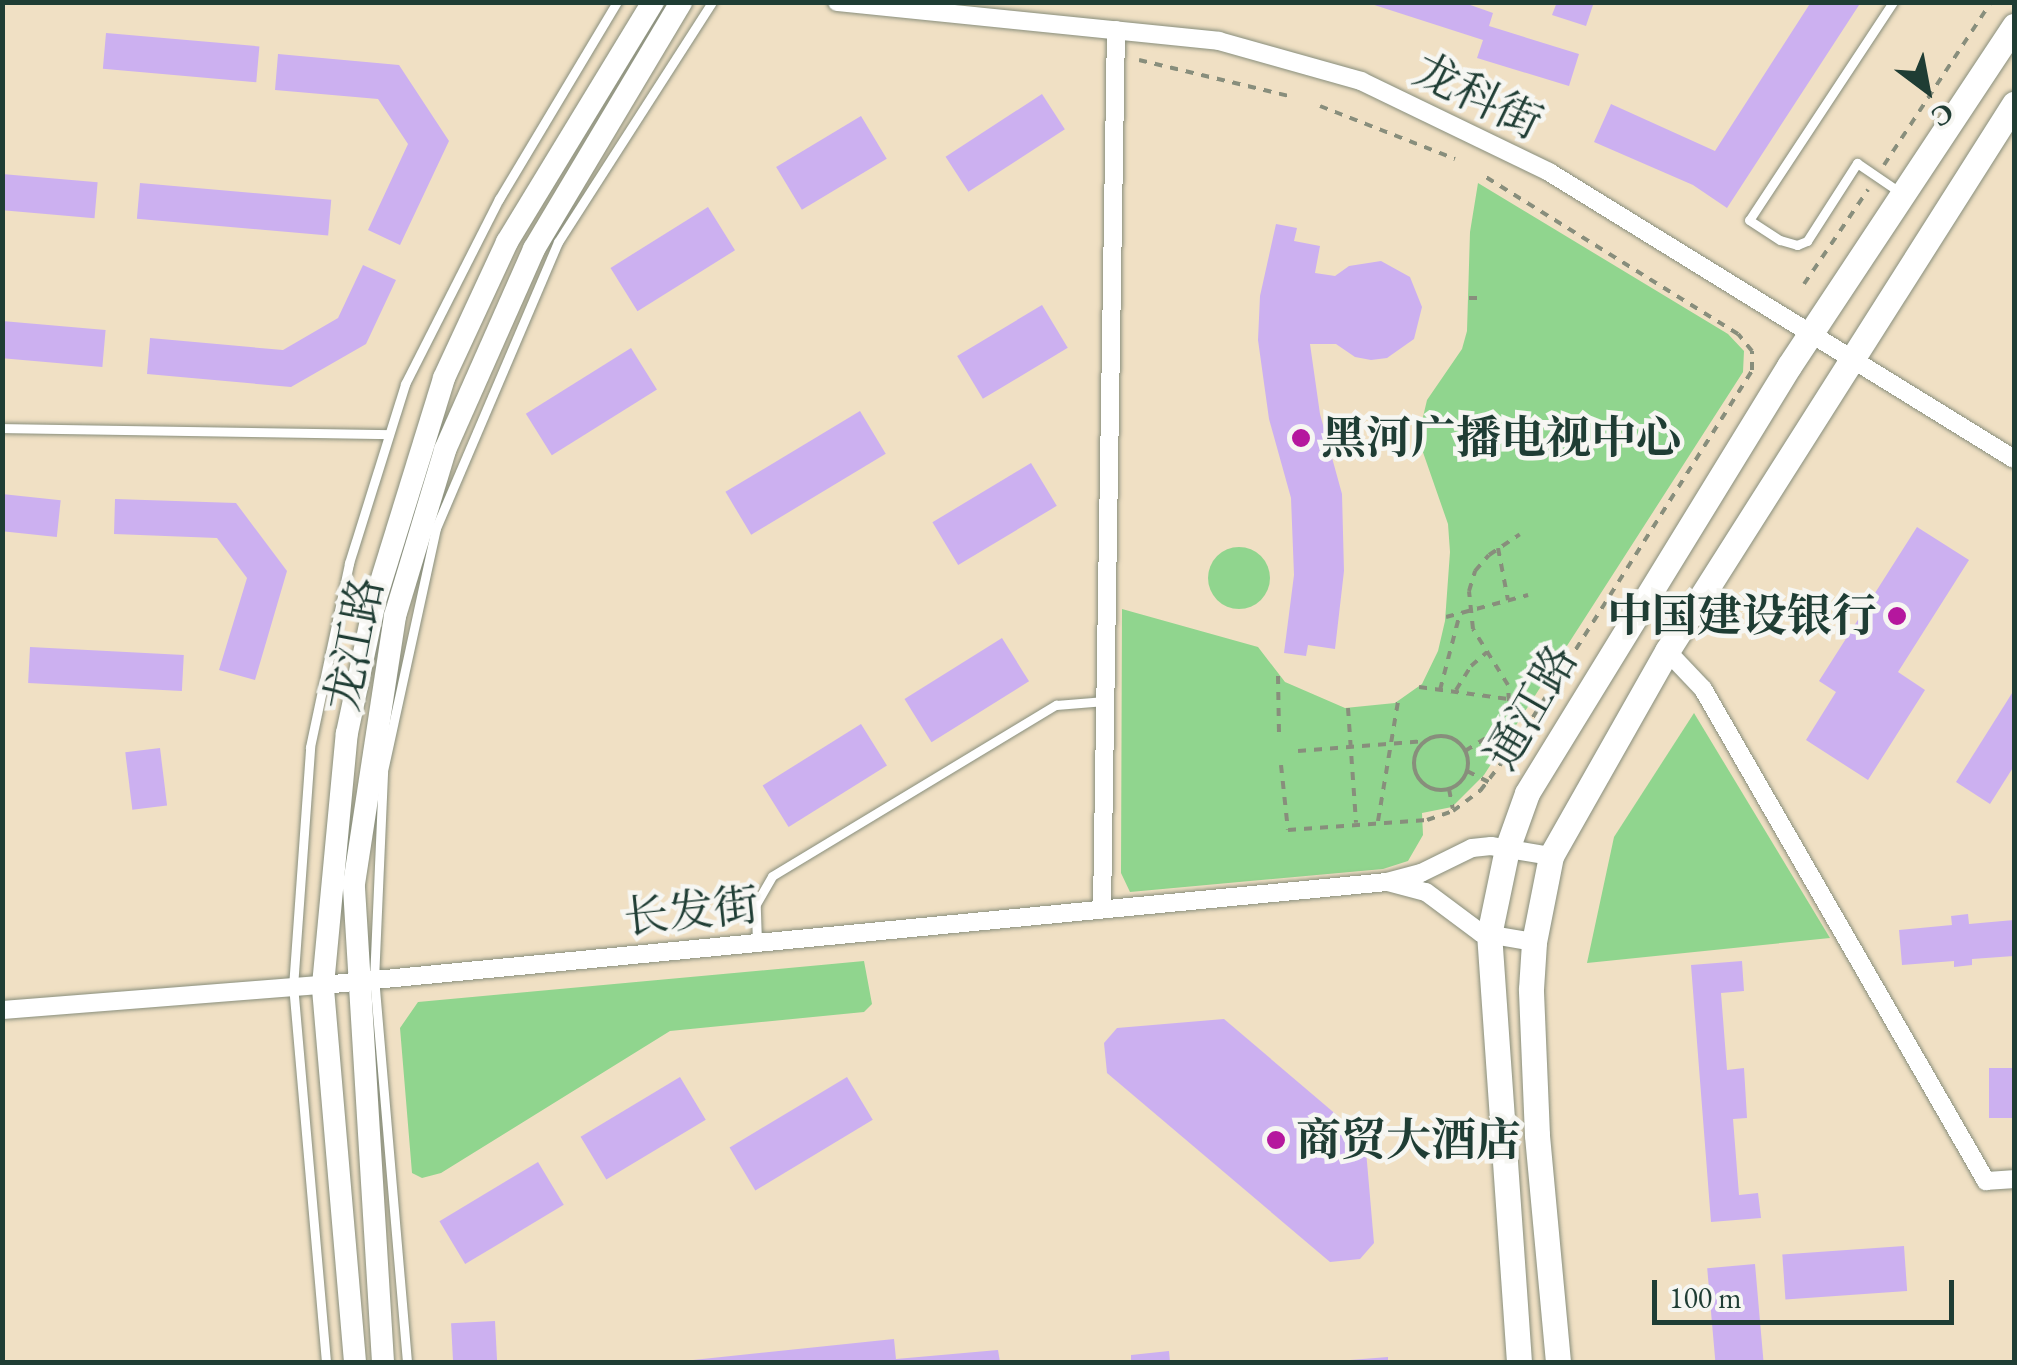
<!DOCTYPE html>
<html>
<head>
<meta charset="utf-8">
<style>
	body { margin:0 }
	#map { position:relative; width:2017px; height:1365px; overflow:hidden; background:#f0e0c4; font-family:"EB Garamond","Noto Serif SC",serif }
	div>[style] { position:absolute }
	.green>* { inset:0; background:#90d58e }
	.round { border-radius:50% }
	.building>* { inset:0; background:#ccb0f0; transform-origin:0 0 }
	.path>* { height:4px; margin-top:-2px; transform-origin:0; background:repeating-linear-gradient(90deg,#888e7c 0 8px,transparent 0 16px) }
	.path>.ring { margin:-2px; padding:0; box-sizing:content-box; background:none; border:4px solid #888e7c; border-radius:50% }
	.roads { filter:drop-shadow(0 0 2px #888e7c) drop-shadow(0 0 2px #888e7c) }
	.service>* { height:9px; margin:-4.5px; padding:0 4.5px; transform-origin:4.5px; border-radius:4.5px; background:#fff }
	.minor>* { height:18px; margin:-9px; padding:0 9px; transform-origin:9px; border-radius:9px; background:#fff }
	.tertiary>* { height:22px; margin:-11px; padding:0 11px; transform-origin:11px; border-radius:11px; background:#fff }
	.secondary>* { height:25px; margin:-12.5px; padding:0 12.5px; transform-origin:12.5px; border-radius:12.5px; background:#fff }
	.dots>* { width:28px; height:28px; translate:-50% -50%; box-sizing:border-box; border:5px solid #f6f6f2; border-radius:50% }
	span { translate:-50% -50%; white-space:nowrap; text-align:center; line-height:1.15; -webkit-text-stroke:9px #f6f6f2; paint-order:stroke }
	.street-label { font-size:45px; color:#1f3d34 }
	.poi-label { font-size:45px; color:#1f3d34; font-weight:700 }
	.left { translate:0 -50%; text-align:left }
	.right { translate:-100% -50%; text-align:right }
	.frame { position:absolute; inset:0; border:5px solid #1f3d34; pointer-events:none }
	.north { position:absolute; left:1877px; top:40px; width:100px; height:100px; -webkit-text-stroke:8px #f6f6f2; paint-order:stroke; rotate:148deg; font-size:28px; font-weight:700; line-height:40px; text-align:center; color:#1f3d34 }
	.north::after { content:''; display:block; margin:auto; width:35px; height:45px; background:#1f3d34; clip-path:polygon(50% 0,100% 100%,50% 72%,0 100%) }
	.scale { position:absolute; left:1652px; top:1280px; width:302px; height:45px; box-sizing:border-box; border:5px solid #1f3d34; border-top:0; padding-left:12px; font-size:30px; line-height:35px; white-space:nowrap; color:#1f3d34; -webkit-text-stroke:8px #f6f6f2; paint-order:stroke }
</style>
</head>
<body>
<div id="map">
	<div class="green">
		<div style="clip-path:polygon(1478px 183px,1728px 334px,1744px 351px,1743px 372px,1484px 775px,1452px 807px,1422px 813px,1423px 835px,1408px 861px,1383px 869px,1130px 892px,1121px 873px,1122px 609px,1258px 647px,1285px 682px,1345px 708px,1395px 703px,1422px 684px,1438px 651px,1445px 621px,1450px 552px,1448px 524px,1418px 438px,1427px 400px,1462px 349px,1467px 331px,1470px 232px)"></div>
		<div class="round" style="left:1208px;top:547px;width:62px;height:62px"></div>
		<div style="clip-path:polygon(1694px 713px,1830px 938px,1587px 963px,1614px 837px)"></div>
		<div style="clip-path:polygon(864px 961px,872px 1004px,864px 1012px,670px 1031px,441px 1173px,422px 1178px,412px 1173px,400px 1028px,418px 1002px)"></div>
	</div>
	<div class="building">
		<div style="clip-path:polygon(1365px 2px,1462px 2px,1493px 13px,1489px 26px,1579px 54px,1569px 86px,1477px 58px,1483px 40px)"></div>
		<div style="clip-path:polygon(1557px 2px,1594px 2px,1586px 26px,1552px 15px)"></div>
		<div style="clip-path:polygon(1811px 2px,1861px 2px,1727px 208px,1693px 185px,1594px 142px,1611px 104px,1715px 151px)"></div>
		<div style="left:106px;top:33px;width:154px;height:36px;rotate:5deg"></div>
		<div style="clip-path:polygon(278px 54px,399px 65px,449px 141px,400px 245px,368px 230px,408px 144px,378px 99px,275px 90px)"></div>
		<div style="left:1042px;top:94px;width:42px;height:115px;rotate:57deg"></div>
		<div style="left:861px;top:116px;width:50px;height:99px;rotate:59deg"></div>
		<div style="left:2px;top:174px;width:96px;height:36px;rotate:5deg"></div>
		<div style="left:140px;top:183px;width:192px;height:36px;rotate:5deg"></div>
		<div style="left:708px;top:207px;width:51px;height:115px;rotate:58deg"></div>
		<div style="clip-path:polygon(1276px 224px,1297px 228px,1294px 241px,1320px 246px,1315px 273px,1335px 276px,1349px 266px,1381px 261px,1410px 277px,1422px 307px,1414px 339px,1387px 358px,1371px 360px,1355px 357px,1336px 344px,1310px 344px,1320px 414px,1342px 494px,1344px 571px,1335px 649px,1308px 645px,1306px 656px,1284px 653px,1294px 575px,1291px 498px,1269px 419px,1258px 340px,1260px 296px)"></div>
		<div style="clip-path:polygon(363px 265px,396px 280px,366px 344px,291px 387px,147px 374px,150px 338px,283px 350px,338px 318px)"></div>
		<div style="left:1042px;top:305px;width:50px;height:99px;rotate:59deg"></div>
		<div style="left:2px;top:321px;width:104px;height:37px;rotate:5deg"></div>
		<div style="left:631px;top:348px;width:49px;height:124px;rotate:58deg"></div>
		<div style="left:860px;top:411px;width:50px;height:157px;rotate:59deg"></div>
		<div style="left:1031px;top:463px;width:50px;height:115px;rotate:59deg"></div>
		<div style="left:2px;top:494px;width:59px;height:37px;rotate:6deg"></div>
		<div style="clip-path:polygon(115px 499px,236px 503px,287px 571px,255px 680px,219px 670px,247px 578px,217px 538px,114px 534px)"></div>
		<div style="clip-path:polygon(1917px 527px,1969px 560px,1898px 672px,1925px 690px,1868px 780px,1806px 740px,1836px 692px,1819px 681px)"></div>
		<div style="left:1002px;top:638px;width:51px;height:115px;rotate:58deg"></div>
		<div style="left:30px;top:647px;width:154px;height:36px;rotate:3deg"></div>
		<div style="clip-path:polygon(2014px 690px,2014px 766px,1990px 804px,1956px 782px)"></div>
		<div style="left:861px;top:724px;width:49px;height:116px;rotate:58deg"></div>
		<div style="left:160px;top:748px;width:58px;height:35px;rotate:83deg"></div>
		<div style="clip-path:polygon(1968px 914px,1969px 924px,2014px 920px,2014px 956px,1972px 959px,1972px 965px,1954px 967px,1954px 961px,1902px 965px,1899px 930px,1952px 925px,1951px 916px)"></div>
		<div style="clip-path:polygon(1742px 961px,1744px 991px,1721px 993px,1727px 1070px,1744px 1068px,1747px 1118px,1733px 1119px,1739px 1195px,1758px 1193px,1761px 1218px,1711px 1222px,1691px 965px)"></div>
		<div style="clip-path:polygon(1224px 1019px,1365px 1139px,1374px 1243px,1360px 1259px,1330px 1262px,1107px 1073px,1104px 1043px,1117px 1028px)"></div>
		<div style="left:2014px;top:1068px;width:50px;height:25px;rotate:90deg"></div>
		<div style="left:680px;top:1077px;width:50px;height:116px;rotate:59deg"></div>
		<div style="left:847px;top:1077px;width:50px;height:137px;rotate:59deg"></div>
		<div style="left:538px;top:1162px;width:50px;height:115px;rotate:59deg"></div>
		<div style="left:1904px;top:1246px;width:45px;height:122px;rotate:86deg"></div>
		<div style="left:1755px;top:1264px;width:98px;height:48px;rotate:85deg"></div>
		<div style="left:495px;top:1321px;width:41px;height:44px;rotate:87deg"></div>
		<div style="clip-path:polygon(894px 1339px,896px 1359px,998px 1350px,1000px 1362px,674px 1362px)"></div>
		<div style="clip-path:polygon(1169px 1351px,1170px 1362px,1131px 1362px,1131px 1355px)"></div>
		<div style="clip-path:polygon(1388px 1357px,1388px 1362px,1350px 1362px,1350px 1360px)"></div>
	</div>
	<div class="path">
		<div style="left:1139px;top:60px;width:158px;rotate:13.5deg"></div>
		<div style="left:1320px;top:106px;width:145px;rotate:21.4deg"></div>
		<div style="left:1884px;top:165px;width:195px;rotate:-56.7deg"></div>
		<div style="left:1804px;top:284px;width:114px;rotate:-55.8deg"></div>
		<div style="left:1469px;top:298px;width:12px"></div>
		<div style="left:1498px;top:548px;width:53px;rotate:79.1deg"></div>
		<div style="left:1446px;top:617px;width:85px;rotate:-15deg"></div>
		<div style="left:1278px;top:676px;width:59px;rotate:89deg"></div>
		<div style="left:1419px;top:687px;width:90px;rotate:7.7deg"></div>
		<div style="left:1440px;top:690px;width:80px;rotate:-75.4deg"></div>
		<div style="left:1456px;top:690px;width:28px;rotate:-58deg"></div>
		<div style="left:1471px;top:666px;width:21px;rotate:-41deg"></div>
		<div style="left:1348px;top:708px;width:115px;rotate:86deg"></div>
		<div class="ring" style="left:1414px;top:736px;width:50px;height:50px"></div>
		<div style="left:1298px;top:751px;width:128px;rotate:-4.5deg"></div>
		<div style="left:1465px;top:751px;width:38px;rotate:-32deg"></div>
		<div style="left:1497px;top:731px;width:32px;rotate:-68deg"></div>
		<div style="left:1509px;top:701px;width:16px;rotate:-94deg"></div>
		<div style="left:1508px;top:685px;width:66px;rotate:-122deg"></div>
		<div style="left:1473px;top:629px;width:38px;rotate:-96deg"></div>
		<div style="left:1469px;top:591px;width:21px;rotate:-73deg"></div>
		<div style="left:1475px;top:571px;width:21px;rotate:-49deg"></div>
		<div style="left:1489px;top:555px;width:37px;rotate:-34deg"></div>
		<div style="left:1281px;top:765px;width:65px;rotate:83.9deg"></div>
		<div style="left:1288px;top:830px;width:139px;rotate:-4.1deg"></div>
		<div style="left:1427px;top:820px;width:28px;rotate:-19deg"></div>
		<div style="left:1453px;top:811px;width:34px;rotate:-37deg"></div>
		<div style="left:1480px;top:791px;width:59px;rotate:-52.5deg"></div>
		<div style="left:1516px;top:744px;width:442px;rotate:-57.7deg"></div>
		<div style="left:1752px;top:370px;width:19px;rotate:-90deg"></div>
		<div style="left:1752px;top:351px;width:22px;rotate:-129deg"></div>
		<div style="left:1738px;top:334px;width:297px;rotate:-148.1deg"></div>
		<div style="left:1467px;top:771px;width:25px;rotate:27deg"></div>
		<div style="left:1449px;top:789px;width:20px;rotate:79deg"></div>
		<div style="left:1378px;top:821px;width:121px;rotate:-80.5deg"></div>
	</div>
	<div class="roads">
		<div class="service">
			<div style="left:1893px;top:2px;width:261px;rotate:123.4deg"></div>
			<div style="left:1749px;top:220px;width:37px;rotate:33deg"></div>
			<div style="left:1780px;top:240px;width:18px;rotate:16deg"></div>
			<div style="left:1797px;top:245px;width:11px;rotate:-22deg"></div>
			<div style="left:1807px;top:241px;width:93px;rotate:-57.3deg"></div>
			<div style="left:1857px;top:163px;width:53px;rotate:34.3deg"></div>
			<div style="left:2px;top:428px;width:387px;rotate:0.9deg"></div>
			<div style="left:757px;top:942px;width:38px;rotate:-92deg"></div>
			<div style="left:756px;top:904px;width:32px;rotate:-60deg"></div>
			<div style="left:772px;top:876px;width:332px;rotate:-31.1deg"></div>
			<div style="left:1056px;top:705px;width:49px;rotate:-4.7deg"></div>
			<div style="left:326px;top:1362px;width:376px;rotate:-95deg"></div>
			<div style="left:293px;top:987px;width:241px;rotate:-85.9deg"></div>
			<div style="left:310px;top:747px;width:188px;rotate:-78deg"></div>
			<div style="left:349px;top:563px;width:188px;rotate:-72.6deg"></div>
			<div style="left:405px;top:384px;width:208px;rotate:-63.1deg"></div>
			<div style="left:499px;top:199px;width:230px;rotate:-59.1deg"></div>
			<div style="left:407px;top:1362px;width:383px;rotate:-94.9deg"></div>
			<div style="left:374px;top:980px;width:209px;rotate:-87.5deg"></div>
			<div style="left:383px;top:771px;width:249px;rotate:-77.7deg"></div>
			<div style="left:436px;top:528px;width:311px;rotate:-66.9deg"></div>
			<div style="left:558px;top:242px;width:285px;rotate:-57.3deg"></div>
		</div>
		<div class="minor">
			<div style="left:837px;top:2px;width:384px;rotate:5.8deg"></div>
			<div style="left:1219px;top:41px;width:148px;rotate:15.7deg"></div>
			<div style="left:1361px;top:81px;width:209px;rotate:25.8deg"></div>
			<div style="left:1549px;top:172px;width:546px;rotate:31.68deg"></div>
			<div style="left:1667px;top:651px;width:52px;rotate:46.5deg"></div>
			<div style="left:1703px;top:689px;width:568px;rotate:60.09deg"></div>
			<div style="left:1986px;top:1181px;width:28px;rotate:-4deg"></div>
			<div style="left:1388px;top:882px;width:39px;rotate:15deg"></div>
			<div style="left:1426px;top:892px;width:69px;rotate:36.7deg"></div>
			<div style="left:1481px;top:933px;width:54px;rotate:9.6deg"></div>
			<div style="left:1102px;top:909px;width:879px;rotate:-89.09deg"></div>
			<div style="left:2px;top:1010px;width:322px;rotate:-4.5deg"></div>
			<div style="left:323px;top:985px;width:1069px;rotate:-5.53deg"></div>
			<div style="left:1387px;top:882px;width:35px;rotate:-15deg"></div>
			<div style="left:1421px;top:873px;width:57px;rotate:-26.1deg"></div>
			<div style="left:1472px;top:848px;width:19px;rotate:-6deg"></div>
			<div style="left:1491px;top:846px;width:61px;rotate:9.5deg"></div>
		</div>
		<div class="tertiary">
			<div style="left:355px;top:1362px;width:378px;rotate:-94.9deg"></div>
			<div style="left:323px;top:985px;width:253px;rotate:-84.6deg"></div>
			<div style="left:347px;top:733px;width:135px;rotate:-78deg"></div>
			<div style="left:375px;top:601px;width:233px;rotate:-72.8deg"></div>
			<div style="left:444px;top:378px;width:150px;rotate:-65.1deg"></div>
			<div style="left:507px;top:242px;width:281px;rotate:-58.7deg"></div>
			<div style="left:383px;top:1362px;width:479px;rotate:-93.5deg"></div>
			<div style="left:354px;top:884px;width:271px;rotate:-81.3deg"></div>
			<div style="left:395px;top:616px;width:173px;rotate:-73.2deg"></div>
			<div style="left:445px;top:450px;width:220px;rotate:-66.1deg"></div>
			<div style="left:534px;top:249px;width:287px;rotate:-59.2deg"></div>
		</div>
		<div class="secondary">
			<div style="left:1519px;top:1362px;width:428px;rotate:-94deg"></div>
			<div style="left:1489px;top:935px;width:88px;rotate:-78.2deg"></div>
			<div style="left:1507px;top:849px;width:59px;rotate:-70.3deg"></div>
			<div style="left:1527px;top:793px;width:501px;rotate:-58.47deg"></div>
			<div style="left:1789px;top:366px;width:408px;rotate:-56.5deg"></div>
			<div style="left:1558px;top:1362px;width:228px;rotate:-95.3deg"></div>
			<div style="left:1537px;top:1135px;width:146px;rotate:-92.4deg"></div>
			<div style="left:1531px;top:989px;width:47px;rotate:-86.3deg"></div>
			<div style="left:1534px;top:942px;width:88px;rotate:-78.8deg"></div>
			<div style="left:1551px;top:856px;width:236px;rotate:-60.5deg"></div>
			<div style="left:1667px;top:651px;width:648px;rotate:-57.61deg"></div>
		</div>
	</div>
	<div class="dots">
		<div style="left:1301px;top:438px;background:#b5179e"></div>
		<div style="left:1897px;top:616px;background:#b5179e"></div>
		<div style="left:1276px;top:1140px;background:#b5179e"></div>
	</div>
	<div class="street-label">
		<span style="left:1478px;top:96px;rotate:26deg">龙科街</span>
		<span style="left:354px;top:644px;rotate:-79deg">龙江路</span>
		<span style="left:1531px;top:707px;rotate:-60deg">通江路</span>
		<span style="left:691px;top:911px;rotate:-6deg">长发街</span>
	</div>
	<div class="poi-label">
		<span class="left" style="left:1321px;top:438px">黑河广播电视中心</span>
		<span class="right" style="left:1877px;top:616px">中国建设银行</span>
		<span class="left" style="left:1296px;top:1140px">商贸大酒店</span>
	</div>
	<div class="frame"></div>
	<div class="north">С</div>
	<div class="scale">100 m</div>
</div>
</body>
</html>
